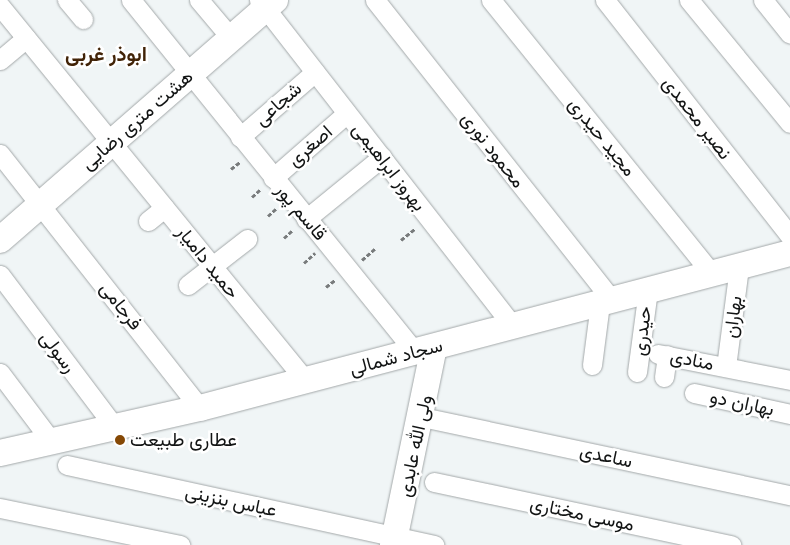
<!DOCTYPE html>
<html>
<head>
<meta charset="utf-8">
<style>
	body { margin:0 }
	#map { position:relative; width:790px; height:545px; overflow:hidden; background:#f0f5f6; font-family:"Space Grotesk",Vazirmatn,sans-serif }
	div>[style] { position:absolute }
	.path>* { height:3px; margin-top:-1.5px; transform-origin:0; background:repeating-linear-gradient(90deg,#787b7c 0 4px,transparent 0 6.5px) }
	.roads { filter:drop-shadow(0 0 1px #a3a8a9) drop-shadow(0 0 1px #a3a8a9) }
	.street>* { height:19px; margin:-9.5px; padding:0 9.5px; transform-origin:9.5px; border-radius:9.5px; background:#fff }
	.secondary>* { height:26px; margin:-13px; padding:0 13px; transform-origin:13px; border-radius:13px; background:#fff }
	.dots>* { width:14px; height:14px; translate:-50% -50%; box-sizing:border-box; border:2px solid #fff; border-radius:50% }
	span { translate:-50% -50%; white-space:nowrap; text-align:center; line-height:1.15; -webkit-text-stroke:5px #fff; paint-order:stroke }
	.street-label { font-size:19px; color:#121414 }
	.poi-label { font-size:19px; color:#121414 }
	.left { translate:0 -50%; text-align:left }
	.neighbourhood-label { font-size:20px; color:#412307; font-weight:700 }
</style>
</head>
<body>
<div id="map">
	<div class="path">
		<div style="left:231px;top:169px;width:11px;rotate:-38deg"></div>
		<div style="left:252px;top:197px;width:12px;rotate:-42deg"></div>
		<div style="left:268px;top:216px;width:12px;rotate:-42deg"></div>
		<div style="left:284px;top:238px;width:12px;rotate:-42deg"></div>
		<div style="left:401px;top:240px;width:19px;rotate:-39deg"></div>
		<div style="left:362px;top:260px;width:18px;rotate:-41deg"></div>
		<div style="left:304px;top:263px;width:15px;rotate:-42deg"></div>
		<div style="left:326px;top:287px;width:11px;rotate:-38deg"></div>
	</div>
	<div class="roads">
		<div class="street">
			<div style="left:67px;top:0;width:25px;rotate:50deg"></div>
			<div style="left:131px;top:0;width:449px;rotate:51.1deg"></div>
			<div style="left:199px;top:0;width:50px;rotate:49.9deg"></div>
			<div style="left:259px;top:0;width:413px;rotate:52.1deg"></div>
			<div style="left:375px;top:0;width:382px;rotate:51.7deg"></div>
			<div style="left:491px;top:0;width:352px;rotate:51.1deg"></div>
			<div style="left:605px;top:0;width:300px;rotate:51.9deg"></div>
			<div style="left:689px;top:0;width:159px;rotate:50.6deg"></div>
			<div style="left:763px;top:0;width:43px;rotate:51.5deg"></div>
			<div style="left:0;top:6px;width:484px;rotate:50.8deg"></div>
			<div style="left:0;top:60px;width:34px;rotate:-40deg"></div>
			<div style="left:240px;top:137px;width:99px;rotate:-40.9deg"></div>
			<div style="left:0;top:154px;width:323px;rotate:51.8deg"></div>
			<div style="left:273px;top:178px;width:98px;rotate:-41.3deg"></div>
			<div style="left:306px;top:219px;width:98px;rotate:-39.2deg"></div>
			<div style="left:148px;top:221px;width:21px;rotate:-39deg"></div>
			<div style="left:0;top:275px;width:193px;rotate:53deg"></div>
			<div style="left:188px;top:285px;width:75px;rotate:-37.9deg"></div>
			<div style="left:658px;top:354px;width:135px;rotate:11.1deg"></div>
			<div style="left:592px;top:365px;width:63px;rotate:-82.6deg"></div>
			<div style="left:726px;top:367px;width:101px;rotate:-82.6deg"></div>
			<div style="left:637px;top:372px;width:83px;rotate:-82.4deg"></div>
			<div style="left:0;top:373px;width:86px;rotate:53deg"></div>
			<div style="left:664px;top:377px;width:22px;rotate:-82deg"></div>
			<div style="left:694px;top:393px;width:98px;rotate:12.3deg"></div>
			<div style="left:422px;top:417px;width:376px;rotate:12deg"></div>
			<div style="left:67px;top:465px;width:376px;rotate:12.3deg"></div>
			<div style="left:434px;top:482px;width:304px;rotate:12deg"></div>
			<div style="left:0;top:508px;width:184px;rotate:11.6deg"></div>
		</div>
		<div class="secondary">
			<div style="left:0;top:240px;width:365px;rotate:-41.1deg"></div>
			<div style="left:0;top:453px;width:205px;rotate:-12.7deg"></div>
			<div style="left:200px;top:408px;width:610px;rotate:-14.72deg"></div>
			<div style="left:393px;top:545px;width:202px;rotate:-78.3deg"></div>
		</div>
	</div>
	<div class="dots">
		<div style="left:120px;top:440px;background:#854805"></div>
	</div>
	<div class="street-label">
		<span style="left:278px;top:104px;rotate:-41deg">شجاعی</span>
		<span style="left:697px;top:118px;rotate:52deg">نصیر محمدی</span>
		<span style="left:137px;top:120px;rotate:-41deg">هشت متری رضایی</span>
		<span style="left:602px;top:137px;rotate:51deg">مجید حیدری</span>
		<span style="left:310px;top:146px;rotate:-41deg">اصغری</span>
		<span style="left:493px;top:150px;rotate:52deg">محمود نوری</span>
		<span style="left:389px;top:167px;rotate:52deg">بهروز ابراهیمی</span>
		<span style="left:301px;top:212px;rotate:50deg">قاسم پور</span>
		<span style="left:208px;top:262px;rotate:51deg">حمید دامیار</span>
		<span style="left:121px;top:306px;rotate:52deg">فرجامی</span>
		<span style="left:733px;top:317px;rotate:-83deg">بهاران</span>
		<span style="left:642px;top:331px;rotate:-83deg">حیدری</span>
		<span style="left:58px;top:352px;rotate:53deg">رسولی</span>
		<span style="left:396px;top:357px;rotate:-15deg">سجاد شمالی</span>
		<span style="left:692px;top:360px;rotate:11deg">منادی</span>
		<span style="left:742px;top:403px;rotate:12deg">بهاران دو</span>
		<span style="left:415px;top:446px;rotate:-78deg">ولی الله عابدی</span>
		<span style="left:606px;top:456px;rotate:12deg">ساعدی</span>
		<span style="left:231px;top:501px;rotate:12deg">عباس بنزینی</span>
		<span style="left:582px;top:514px;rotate:12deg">موسی مختاری</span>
	</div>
	<div class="poi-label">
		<span class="left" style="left:130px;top:440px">عطاری طبیعت</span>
	</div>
	<div class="neighbourhood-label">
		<span style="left:106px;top:54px">ابوذر غربی</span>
	</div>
</div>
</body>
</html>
